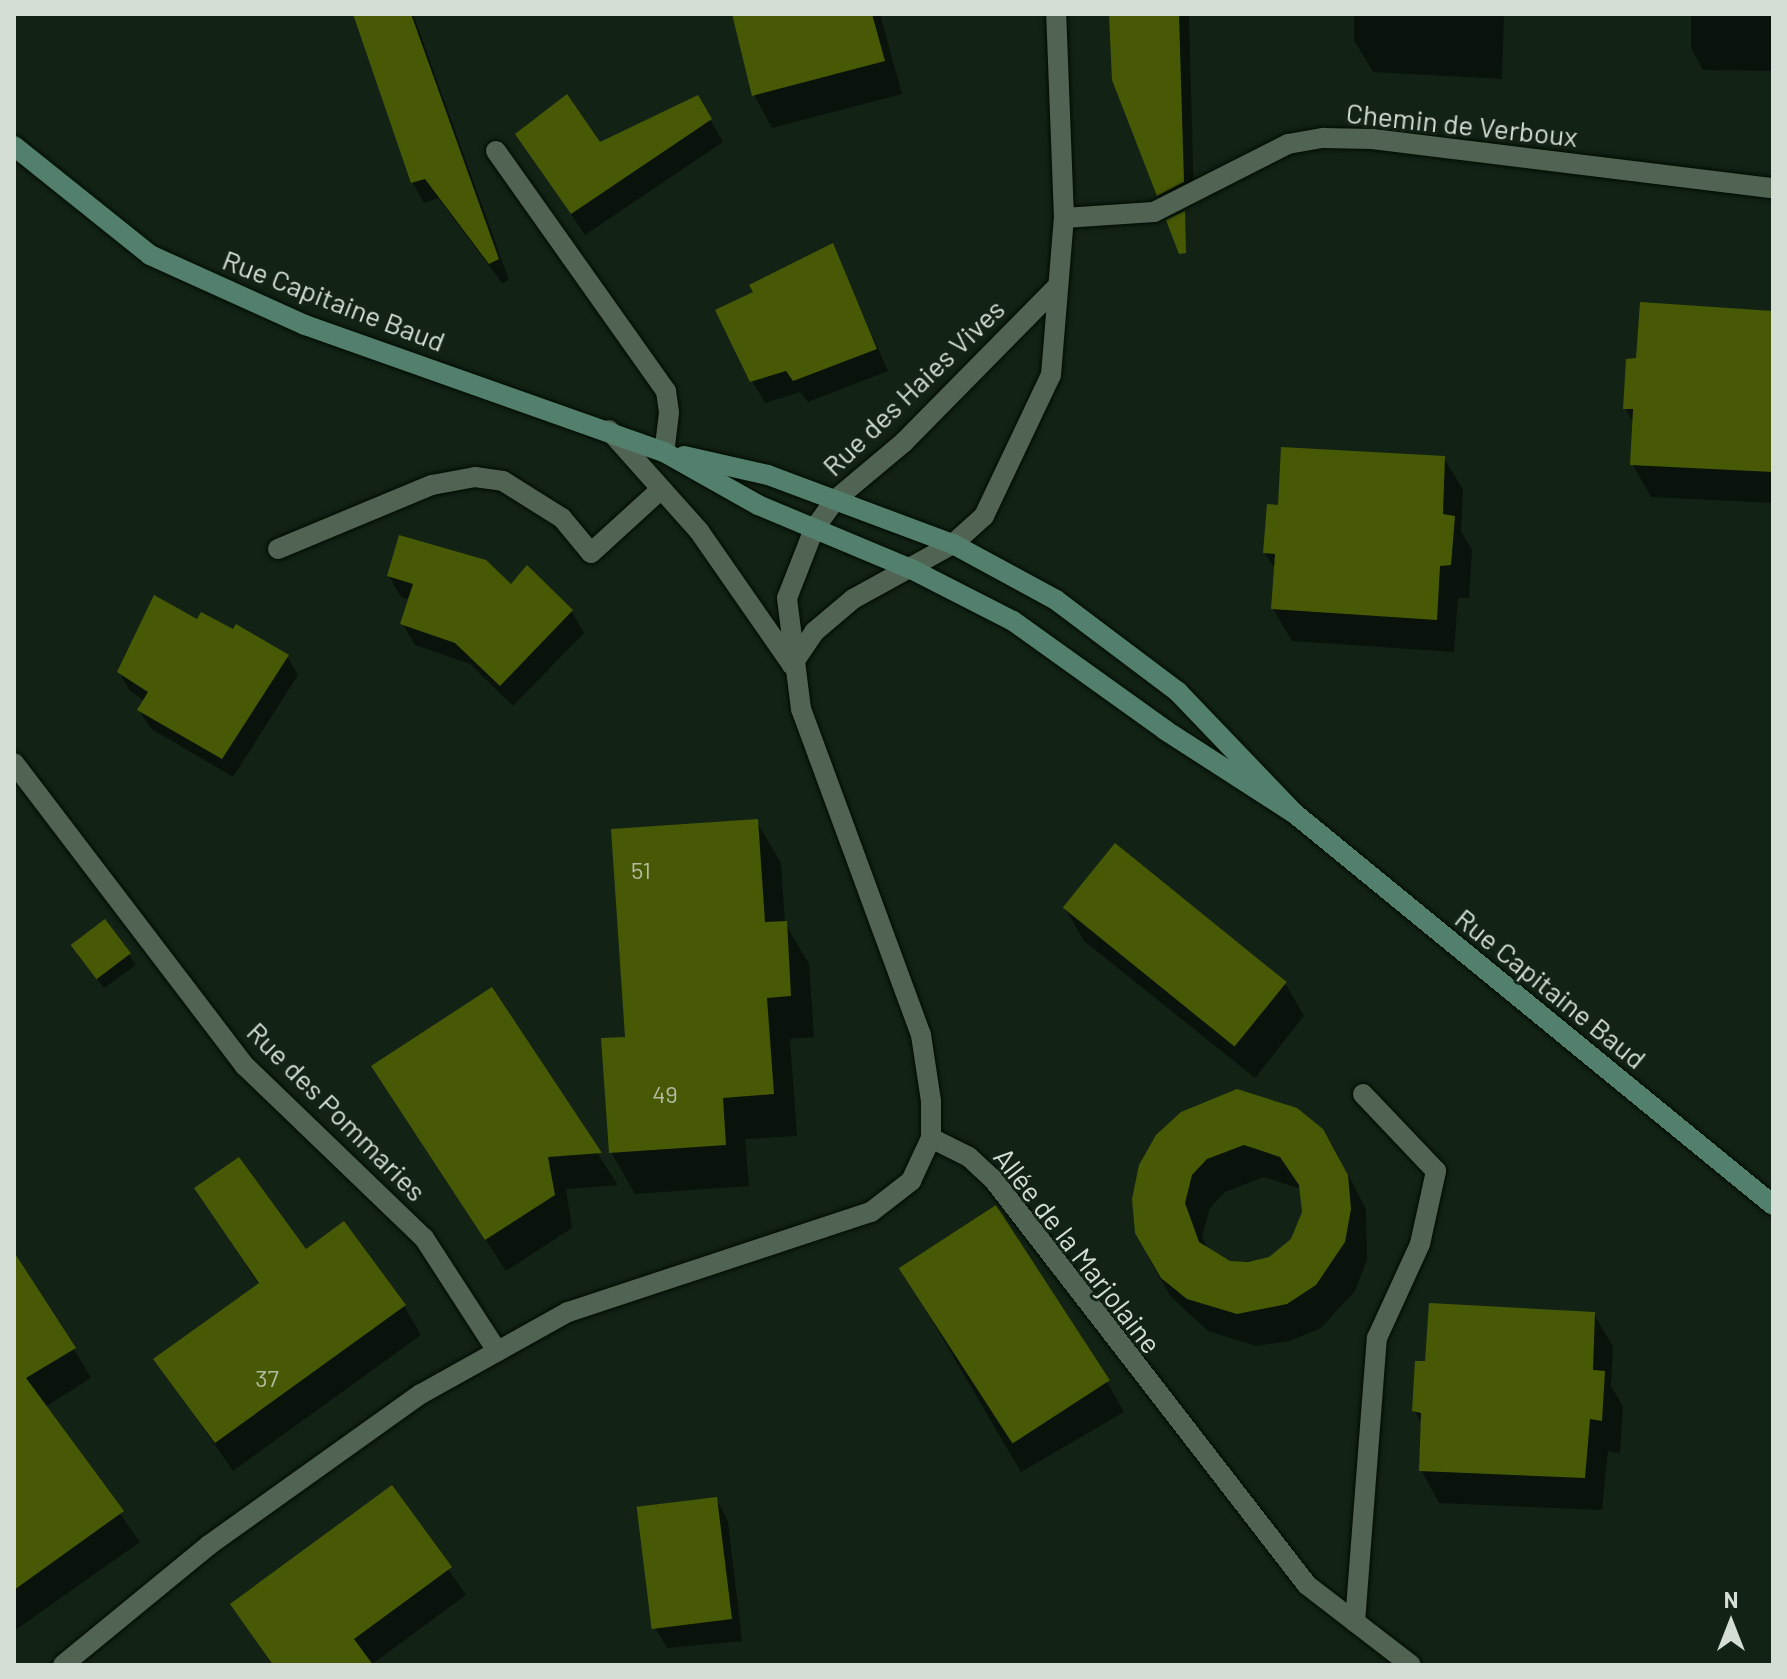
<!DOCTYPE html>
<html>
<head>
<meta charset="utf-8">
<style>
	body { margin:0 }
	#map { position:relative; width:1787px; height:1679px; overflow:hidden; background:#122315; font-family:Barlow,sans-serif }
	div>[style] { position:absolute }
	.shadow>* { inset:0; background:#0007 }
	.building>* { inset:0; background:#485906; transform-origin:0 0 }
	.roads { filter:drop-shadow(0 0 2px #010c02) drop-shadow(0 0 2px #010c02) }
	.service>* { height:20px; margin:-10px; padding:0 10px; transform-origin:10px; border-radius:10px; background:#516453 }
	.minor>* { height:20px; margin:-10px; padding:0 10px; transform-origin:10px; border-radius:10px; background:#516453 }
	.secondary>* { height:20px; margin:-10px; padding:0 10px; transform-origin:10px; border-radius:10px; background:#53806c }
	span { translate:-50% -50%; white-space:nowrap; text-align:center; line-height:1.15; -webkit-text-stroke:6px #122315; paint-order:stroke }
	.number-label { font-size:24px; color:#b1bda1 }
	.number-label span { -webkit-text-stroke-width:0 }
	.street-label { font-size:28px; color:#d4ded5 }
	.frame { position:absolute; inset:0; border:16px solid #d4ded5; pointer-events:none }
	.north { position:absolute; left:1691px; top:1583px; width:80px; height:80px; -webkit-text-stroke:6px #122315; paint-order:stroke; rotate:0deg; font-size:22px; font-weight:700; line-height:32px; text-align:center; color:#d4ded5 }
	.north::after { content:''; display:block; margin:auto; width:28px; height:36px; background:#d4ded5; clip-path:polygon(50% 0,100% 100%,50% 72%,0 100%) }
</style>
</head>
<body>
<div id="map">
	<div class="shadow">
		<div style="clip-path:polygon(413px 14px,509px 280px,502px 283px,438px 198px,424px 203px,413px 183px,359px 16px)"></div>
		<div style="clip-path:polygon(734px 14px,880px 14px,902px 94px,772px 128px,754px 95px)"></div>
		<div style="clip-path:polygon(1111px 14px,1189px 14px,1194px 203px,1170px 215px,1158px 195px)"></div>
		<div style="clip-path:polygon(1354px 14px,1504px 14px,1502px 79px,1373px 72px,1354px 40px)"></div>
		<div style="clip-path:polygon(1691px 14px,1773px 14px,1773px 71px,1703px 70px,1691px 48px)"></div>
		<div style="clip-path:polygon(697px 97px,723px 142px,585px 235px,517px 134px,600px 145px)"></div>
		<div style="clip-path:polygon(832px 245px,888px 371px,808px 402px,800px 392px,765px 403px,752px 381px,755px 293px)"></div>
		<div style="clip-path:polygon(1773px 313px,1773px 503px,1651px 497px,1633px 465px,1634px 424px,1625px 408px)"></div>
		<div style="clip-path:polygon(1444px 458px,1463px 490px,1461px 531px,1472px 550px,1469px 598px,1458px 598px,1454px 652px,1292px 641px,1273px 609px,1276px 571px,1265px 553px)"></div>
		<div style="clip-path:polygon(527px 568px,572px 612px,584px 633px,513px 706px,470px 664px,415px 645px,402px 623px,410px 600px,401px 597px,389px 576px,511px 586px)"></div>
		<div style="clip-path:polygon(287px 656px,298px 675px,233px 777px,150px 728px,139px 710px,145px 701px,130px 691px,119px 672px)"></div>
		<div style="clip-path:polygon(757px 822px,781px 863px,785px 923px,809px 964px,814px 1037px,790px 1039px,797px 1136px,745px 1139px,749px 1186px,635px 1194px,611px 1152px,627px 1038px)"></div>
		<div style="clip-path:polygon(1065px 908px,1285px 983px,1304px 1016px,1255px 1078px,1084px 941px)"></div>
		<div style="clip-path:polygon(105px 922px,136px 965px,104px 988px,79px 956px)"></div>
		<div style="clip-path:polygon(491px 989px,618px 1185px,566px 1189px,572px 1228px,506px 1271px,373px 1066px)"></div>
		<div style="clip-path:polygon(evenodd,1309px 1119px,1332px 1144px,1366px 1209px,1367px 1260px,1355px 1291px,1321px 1328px,1290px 1341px,1256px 1346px,1208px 1331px,1171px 1297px,1152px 1264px,1137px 1232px,1136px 1182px,1309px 1119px,1264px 1177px,1301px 1189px,1304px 1212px,1293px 1240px,1270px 1259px,1229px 1263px,1207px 1248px,1202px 1237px,1210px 1208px,1225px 1192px,1264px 1177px)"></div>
		<div style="clip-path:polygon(197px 1189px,404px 1306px,421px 1335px,233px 1471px,156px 1360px,259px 1285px)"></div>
		<div style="clip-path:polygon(900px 1266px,1107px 1382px,1124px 1412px,1021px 1472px)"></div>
		<div style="clip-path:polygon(14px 1308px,74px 1349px,91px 1378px,45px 1407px,140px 1542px,14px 1631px)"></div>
		<div style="clip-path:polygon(1594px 1314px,1613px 1347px,1611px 1386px,1623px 1406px,1620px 1453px,1608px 1451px,1602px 1510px,1439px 1503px,1421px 1470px,1422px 1424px,1414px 1410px)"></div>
		<div style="clip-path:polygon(392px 1488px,466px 1595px,371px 1665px,272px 1665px,233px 1605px)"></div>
		<div style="clip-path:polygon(716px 1499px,728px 1521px,742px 1641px,667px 1648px,654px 1626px)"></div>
	</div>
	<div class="building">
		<div style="clip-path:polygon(353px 14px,411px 14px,499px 259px,489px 264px,425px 179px,411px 183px)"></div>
		<div style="clip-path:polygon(732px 14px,872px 14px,885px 61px,752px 96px)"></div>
		<div style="clip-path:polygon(1109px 14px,1179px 14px,1184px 182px,1157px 196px,1112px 80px)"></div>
		<div style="clip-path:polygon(567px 94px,600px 142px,698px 95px,712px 119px,571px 214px,515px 134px)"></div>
		<div style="clip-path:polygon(1185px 211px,1186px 253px,1179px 254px,1166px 220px)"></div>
		<div style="clip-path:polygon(833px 243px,877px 349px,793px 381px,786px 371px,750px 382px,715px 310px,753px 292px,749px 285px)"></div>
		<div style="clip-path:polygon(1640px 302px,1773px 311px,1773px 472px,1630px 465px,1633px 409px,1623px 409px,1626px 359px,1636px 358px)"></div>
		<div style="clip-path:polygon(1281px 447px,1445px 456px,1443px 514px,1455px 516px,1451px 565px,1440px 566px,1437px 620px,1271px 609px,1275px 554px,1263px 553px,1267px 504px,1278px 505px)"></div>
		<div style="clip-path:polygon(399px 535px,486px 560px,511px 584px,527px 565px,573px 610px,500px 686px,455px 643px,400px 624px,413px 584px,387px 576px)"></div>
		<div style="clip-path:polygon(154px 595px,197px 619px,201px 612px,233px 629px,236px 624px,289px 655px,222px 759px,137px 710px,148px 692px,117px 672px)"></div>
		<div style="clip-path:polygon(758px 819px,765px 922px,787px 921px,791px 996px,767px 998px,774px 1094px,723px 1098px,726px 1145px,609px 1153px,601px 1038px,625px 1037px,611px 829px)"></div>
		<div style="left:1115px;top:843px;width:221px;height:83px;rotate:39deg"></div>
		<div style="left:105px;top:919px;width:43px;height:43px;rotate:53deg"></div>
		<div style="clip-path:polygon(492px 987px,602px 1153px,548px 1157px,555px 1195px,485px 1240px,371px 1066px)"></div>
		<div style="clip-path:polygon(evenodd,1237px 1089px,1297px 1108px,1323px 1129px,1348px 1175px,1351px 1209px,1345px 1242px,1316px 1285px,1287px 1304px,1237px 1314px,1187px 1299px,1161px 1278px,1135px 1233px,1132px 1199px,1139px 1165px,1156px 1135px,1181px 1112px,1237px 1089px,1244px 1145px,1280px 1157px,1299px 1185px,1302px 1212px,1291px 1239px,1269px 1257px,1248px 1262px,1230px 1261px,1199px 1242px,1185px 1203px,1192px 1175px,1207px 1159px,1244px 1145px)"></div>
		<div style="clip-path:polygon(239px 1157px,306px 1249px,344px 1221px,406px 1305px,215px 1443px,153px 1359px,259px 1283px,194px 1188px)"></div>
		<div style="left:996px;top:1205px;width:209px;height:116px;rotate:57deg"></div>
		<div style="clip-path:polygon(14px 1252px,76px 1348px,26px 1378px,124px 1511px,14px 1590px)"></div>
		<div style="clip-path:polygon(1429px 1303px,1595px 1312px,1593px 1370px,1605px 1371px,1602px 1421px,1590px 1419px,1585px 1478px,1419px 1471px,1421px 1413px,1412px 1411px,1415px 1361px,1425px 1361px)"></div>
		<div style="clip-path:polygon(392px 1485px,452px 1567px,354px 1639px,373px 1665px,273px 1665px,230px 1604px)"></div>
		<div style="left:717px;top:1497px;width:123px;height:81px;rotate:83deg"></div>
	</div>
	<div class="roads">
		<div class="service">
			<div style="left:496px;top:151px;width:294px;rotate:54.7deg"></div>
			<div style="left:666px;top:391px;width:22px;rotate:82deg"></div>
			<div style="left:669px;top:413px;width:39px;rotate:97deg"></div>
			<div style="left:278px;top:549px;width:167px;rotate:-22.6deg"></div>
			<div style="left:432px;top:485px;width:44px;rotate:-10.5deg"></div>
			<div style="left:475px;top:477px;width:28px;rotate:8deg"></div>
			<div style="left:503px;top:481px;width:70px;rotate:32.1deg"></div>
			<div style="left:562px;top:518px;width:45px;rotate:50.4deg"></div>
			<div style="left:591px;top:553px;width:93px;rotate:-42.4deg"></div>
			<div style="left:14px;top:763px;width:381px;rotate:52.7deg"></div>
			<div style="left:245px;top:1066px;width:248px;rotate:43.9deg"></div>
			<div style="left:424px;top:1238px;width:135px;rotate:57.1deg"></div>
			<div style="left:1355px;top:1622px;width:285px;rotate:-85.6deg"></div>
			<div style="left:1377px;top:1338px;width:103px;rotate:-65.4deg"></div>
			<div style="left:1420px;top:1244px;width:75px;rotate:-77.6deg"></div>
			<div style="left:1436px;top:1171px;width:106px;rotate:-133.5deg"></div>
		</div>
		<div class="minor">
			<div style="left:1064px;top:218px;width:90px;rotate:-3.8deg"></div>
			<div style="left:1154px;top:212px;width:150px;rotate:-26.9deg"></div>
			<div style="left:1288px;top:144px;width:36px;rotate:-10deg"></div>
			<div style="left:1323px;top:138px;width:49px;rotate:1.2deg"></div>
			<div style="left:1372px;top:139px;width:404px;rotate:7deg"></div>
			<div style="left:609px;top:430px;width:135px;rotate:48.3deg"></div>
			<div style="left:699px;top:531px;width:163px;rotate:55.2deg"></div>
			<div style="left:792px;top:665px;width:40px;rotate:-56deg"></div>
			<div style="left:814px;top:632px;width:51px;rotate:-40.2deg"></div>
			<div style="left:853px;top:599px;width:114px;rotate:-28.8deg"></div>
			<div style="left:953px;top:544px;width:42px;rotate:-42.1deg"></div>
			<div style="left:984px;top:516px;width:156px;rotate:-64.6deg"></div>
			<div style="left:1051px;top:375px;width:158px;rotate:-85.3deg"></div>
			<div style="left:1064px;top:218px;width:204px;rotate:-92.2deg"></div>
			<div style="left:931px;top:1138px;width:42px;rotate:26.6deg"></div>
			<div style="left:969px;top:1157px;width:33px;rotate:43deg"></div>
			<div style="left:993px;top:1179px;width:513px;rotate:52.28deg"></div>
			<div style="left:1307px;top:1585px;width:131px;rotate:37.6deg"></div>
			<div style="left:63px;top:1665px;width:189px;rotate:-39.4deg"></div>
			<div style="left:209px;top:1545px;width:260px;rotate:-35.5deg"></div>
			<div style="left:421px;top:1394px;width:168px;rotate:-29.2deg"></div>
			<div style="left:568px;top:1312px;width:319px;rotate:-18.3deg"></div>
			<div style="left:871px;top:1212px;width:51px;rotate:-37.8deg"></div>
			<div style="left:911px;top:1181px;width:47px;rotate:-65.1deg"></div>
			<div style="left:931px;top:1138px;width:37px;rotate:-90deg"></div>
			<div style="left:931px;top:1101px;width:67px;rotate:-98.6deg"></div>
			<div style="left:921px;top:1035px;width:347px;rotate:-110.2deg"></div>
			<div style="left:801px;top:709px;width:112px;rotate:-97.2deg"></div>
			<div style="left:787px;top:598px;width:74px;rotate:-68.6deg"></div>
			<div style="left:814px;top:529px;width:36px;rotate:-54deg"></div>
			<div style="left:835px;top:500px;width:90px;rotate:-40deg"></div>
			<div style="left:904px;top:442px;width:216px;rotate:-45.4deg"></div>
		</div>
		<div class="secondary">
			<div style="left:14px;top:146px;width:174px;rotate:38.7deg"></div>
			<div style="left:150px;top:255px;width:170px;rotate:24.3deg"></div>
			<div style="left:305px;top:325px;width:381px;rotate:19.5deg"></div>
			<div style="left:664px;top:452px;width:108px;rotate:29.4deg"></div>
			<div style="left:758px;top:505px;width:166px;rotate:22.7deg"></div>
			<div style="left:911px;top:569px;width:114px;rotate:27deg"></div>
			<div style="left:1013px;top:621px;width:187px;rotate:35.6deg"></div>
			<div style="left:1165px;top:730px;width:153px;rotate:32.8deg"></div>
			<div style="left:684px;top:456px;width:86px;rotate:12.7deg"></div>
			<div style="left:768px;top:475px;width:197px;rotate:20.5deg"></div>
			<div style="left:953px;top:544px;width:117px;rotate:28.5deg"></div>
			<div style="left:1056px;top:600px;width:153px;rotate:37deg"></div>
			<div style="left:1178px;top:692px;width:168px;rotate:46.2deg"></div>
			<div style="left:1294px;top:813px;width:619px;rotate:39.3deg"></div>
		</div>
	</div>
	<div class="number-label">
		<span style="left:641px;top:870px">51</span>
		<span style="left:665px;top:1094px">49</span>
		<span style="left:267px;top:1378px">37</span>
	</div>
	<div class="street-label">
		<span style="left:1462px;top:124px;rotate:6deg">Chemin de Verboux</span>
		<span style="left:334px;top:300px;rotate:21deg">Rue Capitaine Baud</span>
		<span style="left:913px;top:387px;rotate:-44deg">Rue des Haies Vives</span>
		<span style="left:1551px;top:988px;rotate:39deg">Rue Capitaine Baud</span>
		<span style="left:337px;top:1111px;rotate:45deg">Rue des Pommaries</span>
		<span style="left:1078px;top:1250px;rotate:52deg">Allée de la Marjolaine</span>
	</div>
	<div class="frame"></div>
	<div class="north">N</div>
</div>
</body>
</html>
